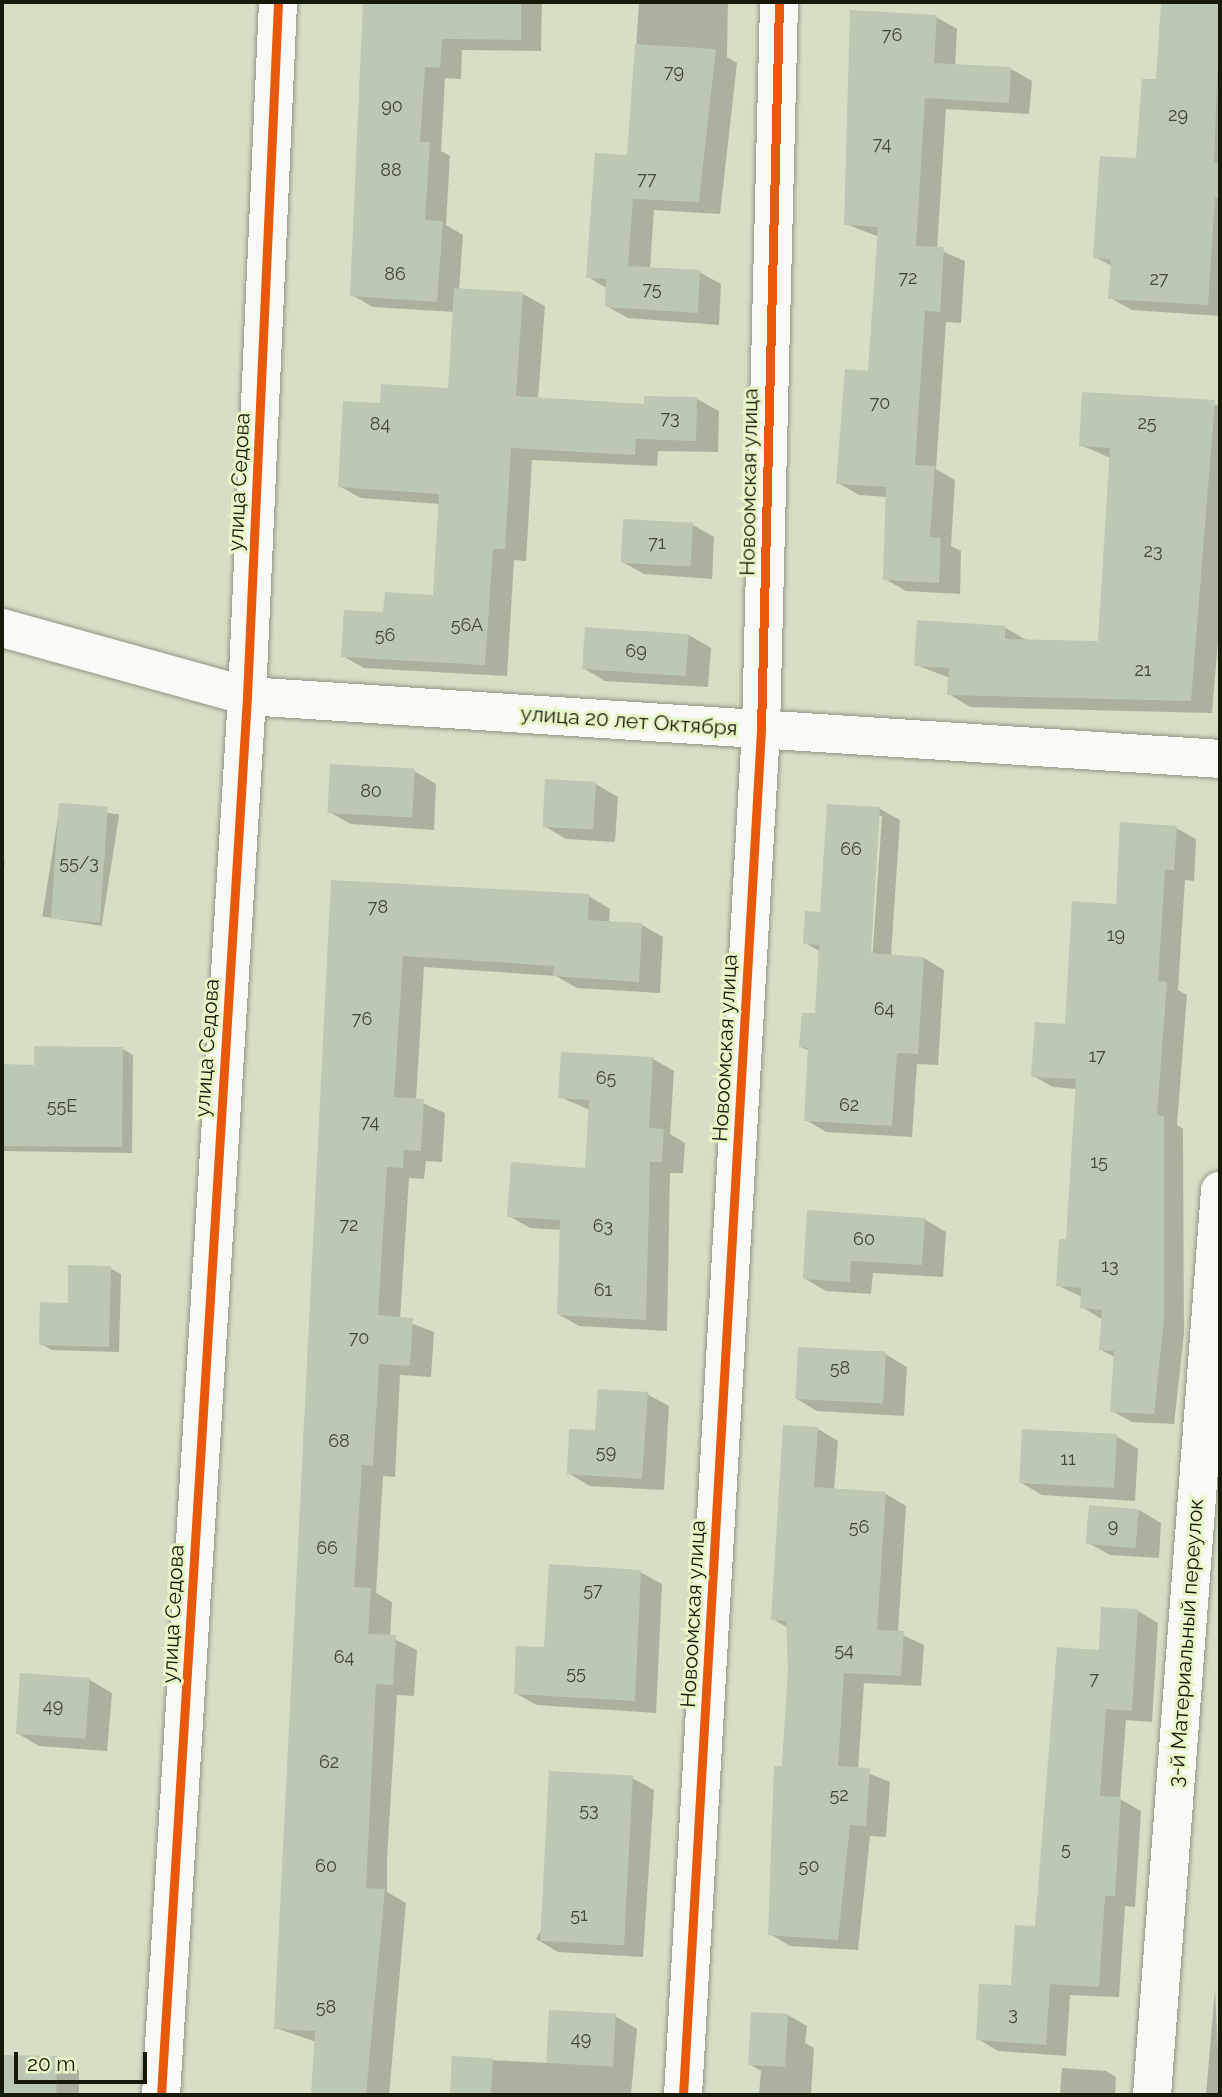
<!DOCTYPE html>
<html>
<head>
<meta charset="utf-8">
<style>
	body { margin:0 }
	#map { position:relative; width:1222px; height:2097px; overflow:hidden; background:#d6dec6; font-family:Raleway,sans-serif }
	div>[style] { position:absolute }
	.shadow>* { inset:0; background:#0003; transform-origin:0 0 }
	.building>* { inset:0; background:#bcc7b4; transform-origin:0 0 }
	.roads { filter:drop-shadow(0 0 2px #8f9582) drop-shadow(0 0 2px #8f9582) }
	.street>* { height:38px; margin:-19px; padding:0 19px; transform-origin:19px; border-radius:19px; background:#f9faf6 }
	.cycleway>* { height:9px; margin:-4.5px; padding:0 4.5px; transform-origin:4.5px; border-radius:4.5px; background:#e8590c }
	span { translate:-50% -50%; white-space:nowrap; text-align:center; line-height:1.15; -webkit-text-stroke:6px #e7f6c8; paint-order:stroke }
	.number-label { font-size:18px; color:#424836 }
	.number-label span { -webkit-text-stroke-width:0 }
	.street-label { font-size:21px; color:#151a09 }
	.frame { position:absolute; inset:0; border:4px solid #151a09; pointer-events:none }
	.scale { position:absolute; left:14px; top:2052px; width:133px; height:32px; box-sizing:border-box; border:4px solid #151a09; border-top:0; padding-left:9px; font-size:21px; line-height:24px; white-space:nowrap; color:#151a09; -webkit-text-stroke:5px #e7f6c8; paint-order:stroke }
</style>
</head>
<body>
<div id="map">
	<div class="shadow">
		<div style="clip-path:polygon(366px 2px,542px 2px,541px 51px,462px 50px,461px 79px,445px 78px,441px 151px,450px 156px,446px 225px,463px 235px,459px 290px,523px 294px,545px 306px,538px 399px,646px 406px,697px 399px,719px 411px,718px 452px,658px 451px,657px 466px,532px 460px,526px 561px,514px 560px,507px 676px,364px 668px,343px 656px,385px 614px,434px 597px,440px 504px,361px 498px,339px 486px,381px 405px,450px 390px,454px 312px,373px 307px,352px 295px)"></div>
		<div style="clip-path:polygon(639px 2px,728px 2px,727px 57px,737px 63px,720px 214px,654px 210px,650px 269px,699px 272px,721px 284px,719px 325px,628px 318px,606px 306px,608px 289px,588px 277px,629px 156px)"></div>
		<div style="clip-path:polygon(1163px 2px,1220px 2px,1220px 316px,1132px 310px,1110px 298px,1112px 266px,1095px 257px,1138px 160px,1158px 81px)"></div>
		<div style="clip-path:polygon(936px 17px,957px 29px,955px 66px,1011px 69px,1032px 81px,1029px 114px,946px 109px,937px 249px,965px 261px,961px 323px,946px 322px,936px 469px,955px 480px,951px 546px,961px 551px,960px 594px,906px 591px,885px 579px,888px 497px,859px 495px,838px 483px,870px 373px,879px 237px,846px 224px)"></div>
		<div style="clip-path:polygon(1083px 394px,1220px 405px,1220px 617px,1212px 713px,970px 707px,949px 694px,950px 678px,916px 665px,1006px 628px,1028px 641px,1100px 642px,1111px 458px,1080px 445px)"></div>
		<div style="clip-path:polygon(693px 525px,714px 537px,712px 579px,644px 574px,622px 562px)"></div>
		<div style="clip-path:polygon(689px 635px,711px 648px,708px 687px,605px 681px,583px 668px)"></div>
		<div style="clip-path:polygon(414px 771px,436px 784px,434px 830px,351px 824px,329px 812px)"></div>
		<div style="clip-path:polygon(596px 784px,618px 797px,615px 842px,566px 839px,544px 826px)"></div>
		<div style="left:60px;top:805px;width:60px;height:113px;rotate:9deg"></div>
		<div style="clip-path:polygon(evenodd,880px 809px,900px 820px,891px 956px,924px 958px,944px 970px,938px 1065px,917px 1064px,912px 1137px,826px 1132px,806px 1120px,810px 1051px,801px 1047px,817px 1015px,821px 952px,805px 943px,880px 809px,878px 816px,882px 816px,872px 962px,869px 962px,878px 816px)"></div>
		<div style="clip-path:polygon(1176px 828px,1196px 839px,1194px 881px,1185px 880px,1178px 990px,1187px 995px,1177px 1125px,1183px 1129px,1184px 1333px,1174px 1424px,1132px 1422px,1112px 1411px,1115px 1357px,1101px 1350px,1103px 1320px,1082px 1307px,1082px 1297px,1057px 1285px,1067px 1241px,1077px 1089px,1053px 1087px,1033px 1076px,1067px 1026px,1117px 906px)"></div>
		<div style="clip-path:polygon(2px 846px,5px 865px,2px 865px)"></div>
		<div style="clip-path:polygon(333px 881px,589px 896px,610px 909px,609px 923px,642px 925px,663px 937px,660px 993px,577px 988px,556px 976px,424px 967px,416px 1100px,445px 1113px,442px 1162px,426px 1161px,424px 1179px,409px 1178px,400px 1319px,434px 1332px,431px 1377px,400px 1375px,395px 1477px,383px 1476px,376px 1593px,392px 1602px,390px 1637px,417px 1650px,414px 1696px,397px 1695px,387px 1858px,387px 1892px,406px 1903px,389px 2095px,312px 2095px,316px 2042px,276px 2028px)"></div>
		<div style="clip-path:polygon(123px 1049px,133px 1055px,132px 1153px,2px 1151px,2px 1066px,35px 1067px)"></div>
		<div style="clip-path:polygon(563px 1053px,653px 1059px,674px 1071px,670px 1134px,685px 1143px,683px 1173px,670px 1173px,667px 1331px,579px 1326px,558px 1314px,561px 1230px,530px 1228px,509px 1216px,586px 1170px,590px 1110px,560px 1097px)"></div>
		<div style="clip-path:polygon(924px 1219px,946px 1232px,943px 1277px,873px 1273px,871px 1294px,826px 1291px,804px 1278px)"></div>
		<div style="clip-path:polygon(110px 1268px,121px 1274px,119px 1352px,52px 1350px,41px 1344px)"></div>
		<div style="clip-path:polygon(885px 1354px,907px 1367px,904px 1416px,817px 1411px,795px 1398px)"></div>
		<div style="clip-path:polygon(647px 1394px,669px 1406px,664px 1490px,590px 1486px,568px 1473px,597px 1432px)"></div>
		<div style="clip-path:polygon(818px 1429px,838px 1441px,834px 1490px,886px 1494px,906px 1506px,898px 1633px,924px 1645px,921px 1686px,864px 1683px,858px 1769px,890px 1782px,886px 1837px,870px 1836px,858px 1950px,790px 1946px,770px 1934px,789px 1669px,788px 1628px,773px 1619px)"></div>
		<div style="clip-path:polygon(1116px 1436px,1138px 1449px,1135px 1501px,1042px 1495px,1020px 1482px)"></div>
		<div style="clip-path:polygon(1139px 1510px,1161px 1523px,1159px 1558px,1110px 1555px,1088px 1543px)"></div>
		<div style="clip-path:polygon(640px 1572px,662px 1584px,656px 1713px,537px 1705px,515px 1693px,546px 1649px)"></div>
		<div style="clip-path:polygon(1138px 1611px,1158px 1623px,1152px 1722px,1126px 1720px,1120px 1799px,1141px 1811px,1135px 1907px,1125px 1906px,1119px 1997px,1070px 1995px,1066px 2056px,998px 2051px,978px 2039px,1013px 1987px,1037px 1928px,1100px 1652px)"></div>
		<div style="clip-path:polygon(90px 1680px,112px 1693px,107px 1751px,39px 1746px,17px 1733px)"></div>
		<div style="clip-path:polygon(632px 1778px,654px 1790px,643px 1957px,558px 1952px,536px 1939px)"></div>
		<div style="clip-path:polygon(1215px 1989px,1220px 2095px,1206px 2095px)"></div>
		<div style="clip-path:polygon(788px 2015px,807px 2026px,805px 2043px,814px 2048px,811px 2095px,759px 2095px,761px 2071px,749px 2064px)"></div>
		<div style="clip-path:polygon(615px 2016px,637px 2029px,631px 2095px,451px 2095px,453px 2058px,548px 2063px)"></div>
		<div style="clip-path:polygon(2px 2057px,57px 2057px,79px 2070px,79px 2095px,2px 2095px)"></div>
		<div style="clip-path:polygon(1062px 2068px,1106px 2071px,1116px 2077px,1115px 2095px,1060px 2095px)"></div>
	</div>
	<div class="building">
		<div style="clip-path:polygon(363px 2px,521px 2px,521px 40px,442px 39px,440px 68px,425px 67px,420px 142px,430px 142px,425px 220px,443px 221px,437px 302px,350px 296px)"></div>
		<div style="clip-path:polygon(1161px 2px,1220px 2px,1214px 163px,1220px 163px,1220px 198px,1215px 197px,1208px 305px,1108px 299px,1111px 259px,1093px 258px,1100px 156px,1136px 158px,1142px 79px,1156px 79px)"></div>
		<div style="clip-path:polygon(850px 10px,937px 15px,934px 63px,1011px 67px,1009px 103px,925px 98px,916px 246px,944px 247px,940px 312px,925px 311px,915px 465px,935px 466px,930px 537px,941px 538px,939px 583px,883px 580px,886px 487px,836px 484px,845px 369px,868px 371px,878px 227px,844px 225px)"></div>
		<div style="clip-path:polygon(635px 44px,716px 49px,699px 202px,633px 199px,628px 266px,700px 270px,698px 313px,605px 307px,606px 279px,586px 278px,595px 153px,627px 155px)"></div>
		<div style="clip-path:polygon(454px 288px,523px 292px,516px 396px,644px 404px,644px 396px,697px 397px,696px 441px,636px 439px,635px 455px,511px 448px,505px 549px,493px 549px,485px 665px,341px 657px,344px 610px,383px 612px,385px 592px,433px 595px,439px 494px,338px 487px,343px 401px,380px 403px,381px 384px,448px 388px)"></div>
		<div style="clip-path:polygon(1082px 392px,1215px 400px,1191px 701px,947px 695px,949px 668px,914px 666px,917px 620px,1006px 626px,1005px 639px,1098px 641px,1110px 448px,1079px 446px)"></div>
		<div style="left:623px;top:519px;width:70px;height:44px;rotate:3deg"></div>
		<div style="left:585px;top:627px;width:104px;height:42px;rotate:4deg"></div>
		<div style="left:330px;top:764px;width:85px;height:49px;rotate:3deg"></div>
		<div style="left:545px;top:779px;width:51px;height:48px;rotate:3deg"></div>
		<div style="left:59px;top:803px;width:49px;height:116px;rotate:4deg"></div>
		<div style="clip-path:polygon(827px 804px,880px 807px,871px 953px,924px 957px,918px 1054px,897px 1053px,892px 1126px,804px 1121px,808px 1048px,799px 1047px,802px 1013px,815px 1013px,819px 945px,803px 944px,805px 911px,820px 912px)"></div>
		<div style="clip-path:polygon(1120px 822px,1177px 826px,1174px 870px,1165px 870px,1158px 981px,1167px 982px,1157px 1115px,1164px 1116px,1164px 1320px,1154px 1414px,1110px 1412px,1114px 1351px,1099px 1350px,1102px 1310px,1080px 1308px,1081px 1288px,1056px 1286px,1059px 1239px,1066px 1239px,1076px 1079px,1031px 1077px,1035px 1022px,1065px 1024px,1072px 901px,1116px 904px)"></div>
		<div style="clip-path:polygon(331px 880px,589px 894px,588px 920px,642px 923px,639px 982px,553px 976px,554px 966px,403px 956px,394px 1097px,424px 1099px,421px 1151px,404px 1150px,403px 1168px,387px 1167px,378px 1315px,413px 1318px,410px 1366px,379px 1364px,373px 1466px,362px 1465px,354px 1587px,371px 1588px,368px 1634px,396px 1635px,393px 1685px,376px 1684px,366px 1888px,385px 1889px,366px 2095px,311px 2095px,315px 2031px,274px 2029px)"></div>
		<div style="clip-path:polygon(34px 1046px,123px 1047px,122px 1147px,2px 1146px,2px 1064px,34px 1065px)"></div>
		<div style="clip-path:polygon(561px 1052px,653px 1057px,649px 1128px,664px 1129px,662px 1162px,650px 1162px,646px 1320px,557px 1315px,560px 1220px,507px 1217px,511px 1162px,585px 1168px,589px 1100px,558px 1098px)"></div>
		<div style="clip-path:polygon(807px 1210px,925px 1218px,922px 1265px,851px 1261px,850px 1282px,803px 1279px)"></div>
		<div style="clip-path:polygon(68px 1265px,111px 1266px,109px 1347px,39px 1345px,40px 1302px,68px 1303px)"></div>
		<div style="left:798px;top:1347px;width:88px;height:52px;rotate:3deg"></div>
		<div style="clip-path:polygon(598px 1389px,648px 1392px,642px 1479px,567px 1474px,569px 1429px,595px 1430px)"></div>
		<div style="clip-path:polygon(783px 1425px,818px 1427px,814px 1487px,886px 1492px,877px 1630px,904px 1631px,901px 1676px,844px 1673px,838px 1766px,870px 1768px,866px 1826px,850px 1825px,838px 1940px,768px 1935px,774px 1766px,782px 1766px,788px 1669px,786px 1621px,771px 1620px)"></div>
		<div style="left:1022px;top:1429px;width:95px;height:54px;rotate:3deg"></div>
		<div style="left:1089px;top:1505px;width:50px;height:39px;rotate:5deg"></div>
		<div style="clip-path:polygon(549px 1564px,641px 1570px,635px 1701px,514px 1694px,516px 1646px,544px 1647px)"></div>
		<div style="clip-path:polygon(1101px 1607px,1138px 1609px,1132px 1711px,1106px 1709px,1100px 1796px,1121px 1797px,1115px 1896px,1105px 1896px,1099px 1987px,1050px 1984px,1046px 2045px,976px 2040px,979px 1984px,1011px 1985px,1015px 1925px,1035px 1926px,1057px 1647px,1099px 1650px)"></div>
		<div style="left:20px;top:1673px;width:70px;height:61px;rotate:4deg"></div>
		<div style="left:549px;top:1771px;width:84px;height:170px;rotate:3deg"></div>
		<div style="left:549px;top:2010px;width:67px;height:53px;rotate:3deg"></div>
		<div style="left:751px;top:2012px;width:37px;height:53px;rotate:3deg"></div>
		<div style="left:2px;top:2055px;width:55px;height:40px;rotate:1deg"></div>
		<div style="left:452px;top:2056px;width:41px;height:39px;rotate:3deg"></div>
	</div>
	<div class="roads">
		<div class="street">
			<div style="left:2px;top:628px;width:254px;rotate:15.5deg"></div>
			<div style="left:247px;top:696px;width:975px;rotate:3.7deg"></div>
			<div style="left:161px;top:2095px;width:1402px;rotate:-86.48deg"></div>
			<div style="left:247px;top:696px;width:695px;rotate:-87.44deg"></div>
			<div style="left:683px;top:2095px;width:1368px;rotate:-86.73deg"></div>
			<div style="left:761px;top:729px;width:727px;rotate:-88.58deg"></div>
			<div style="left:1152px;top:2095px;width:907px;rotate:-85.7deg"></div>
		</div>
	</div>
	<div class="cycleway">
		<div style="left:161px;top:2095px;width:1402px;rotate:-86.48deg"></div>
		<div style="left:247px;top:696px;width:695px;rotate:-87.44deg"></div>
		<div style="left:683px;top:2095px;width:1368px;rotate:-86.73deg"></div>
		<div style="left:761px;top:729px;width:727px;rotate:-88.58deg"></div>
	</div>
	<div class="number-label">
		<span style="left:892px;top:35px">76</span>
		<span style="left:674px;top:72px">79</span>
		<span style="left:392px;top:106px">90</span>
		<span style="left:1178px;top:115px">29</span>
		<span style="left:882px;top:144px">74</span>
		<span style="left:391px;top:170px">88</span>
		<span style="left:647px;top:179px">77</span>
		<span style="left:395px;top:274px">86</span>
		<span style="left:908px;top:278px">72</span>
		<span style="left:1159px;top:279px">27</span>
		<span style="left:652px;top:289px">75</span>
		<span style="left:880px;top:403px">70</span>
		<span style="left:670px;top:418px">73</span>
		<span style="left:1147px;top:423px">25</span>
		<span style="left:380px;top:424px">84</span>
		<span style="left:657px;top:543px">71</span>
		<span style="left:1153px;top:551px">23</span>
		<span style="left:467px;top:625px">56А</span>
		<span style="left:385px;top:635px">56</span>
		<span style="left:636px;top:651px">69</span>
		<span style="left:1143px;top:670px">21</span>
		<span style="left:371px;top:791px">80</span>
		<span style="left:851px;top:849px">66</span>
		<span style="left:79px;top:863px">55/3</span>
		<span style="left:378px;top:907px">78</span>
		<span style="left:1116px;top:935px">19</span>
		<span style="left:884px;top:1009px">64</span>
		<span style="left:362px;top:1019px">76</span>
		<span style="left:1097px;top:1056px">17</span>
		<span style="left:606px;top:1078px">65</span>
		<span style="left:849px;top:1105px">62</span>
		<span style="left:62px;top:1106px">55Е</span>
		<span style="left:370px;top:1122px">74</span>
		<span style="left:1099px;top:1162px">15</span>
		<span style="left:349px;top:1225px">72</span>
		<span style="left:603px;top:1226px">63</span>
		<span style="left:864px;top:1239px">60</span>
		<span style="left:1110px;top:1266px">13</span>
		<span style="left:603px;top:1290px">61</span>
		<span style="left:359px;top:1338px">70</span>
		<span style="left:840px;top:1368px">58</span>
		<span style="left:339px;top:1441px">68</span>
		<span style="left:606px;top:1452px">59</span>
		<span style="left:1068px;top:1459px">11</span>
		<span style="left:1113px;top:1526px">9</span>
		<span style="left:859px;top:1527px">56</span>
		<span style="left:327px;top:1548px">66</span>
		<span style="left:593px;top:1590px">57</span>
		<span style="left:844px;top:1650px">54</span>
		<span style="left:344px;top:1657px">64</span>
		<span style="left:576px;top:1673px">55</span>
		<span style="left:1094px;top:1679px">7</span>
		<span style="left:53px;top:1706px">49</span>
		<span style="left:329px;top:1762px">62</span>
		<span style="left:839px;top:1795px">52</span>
		<span style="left:589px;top:1810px">53</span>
		<span style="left:1066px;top:1849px">5</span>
		<span style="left:326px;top:1866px">60</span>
		<span style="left:809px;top:1866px">50</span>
		<span style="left:579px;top:1915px">51</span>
		<span style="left:326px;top:2007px">58</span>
		<span style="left:1013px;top:2014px">3</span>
		<span style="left:581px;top:2039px">49</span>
	</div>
	<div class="street-label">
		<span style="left:239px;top:482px;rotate:-87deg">улица Седова</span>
		<span style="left:749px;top:482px;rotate:-89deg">Новоомская улица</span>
		<span style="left:629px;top:721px;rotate:4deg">улица 20 лет Октября</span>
		<span style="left:207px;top:1048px;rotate:-86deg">улица Седова</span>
		<span style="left:725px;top:1048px;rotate:-87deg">Новоомская улица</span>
		<span style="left:173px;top:1614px;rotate:-87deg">улица Седова</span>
		<span style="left:693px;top:1614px;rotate:-87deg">Новоомская улица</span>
		<span style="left:1186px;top:1643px;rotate:-86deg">3-й Материальный переулок</span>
	</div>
	<div class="frame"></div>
	<div class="scale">20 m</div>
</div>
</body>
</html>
